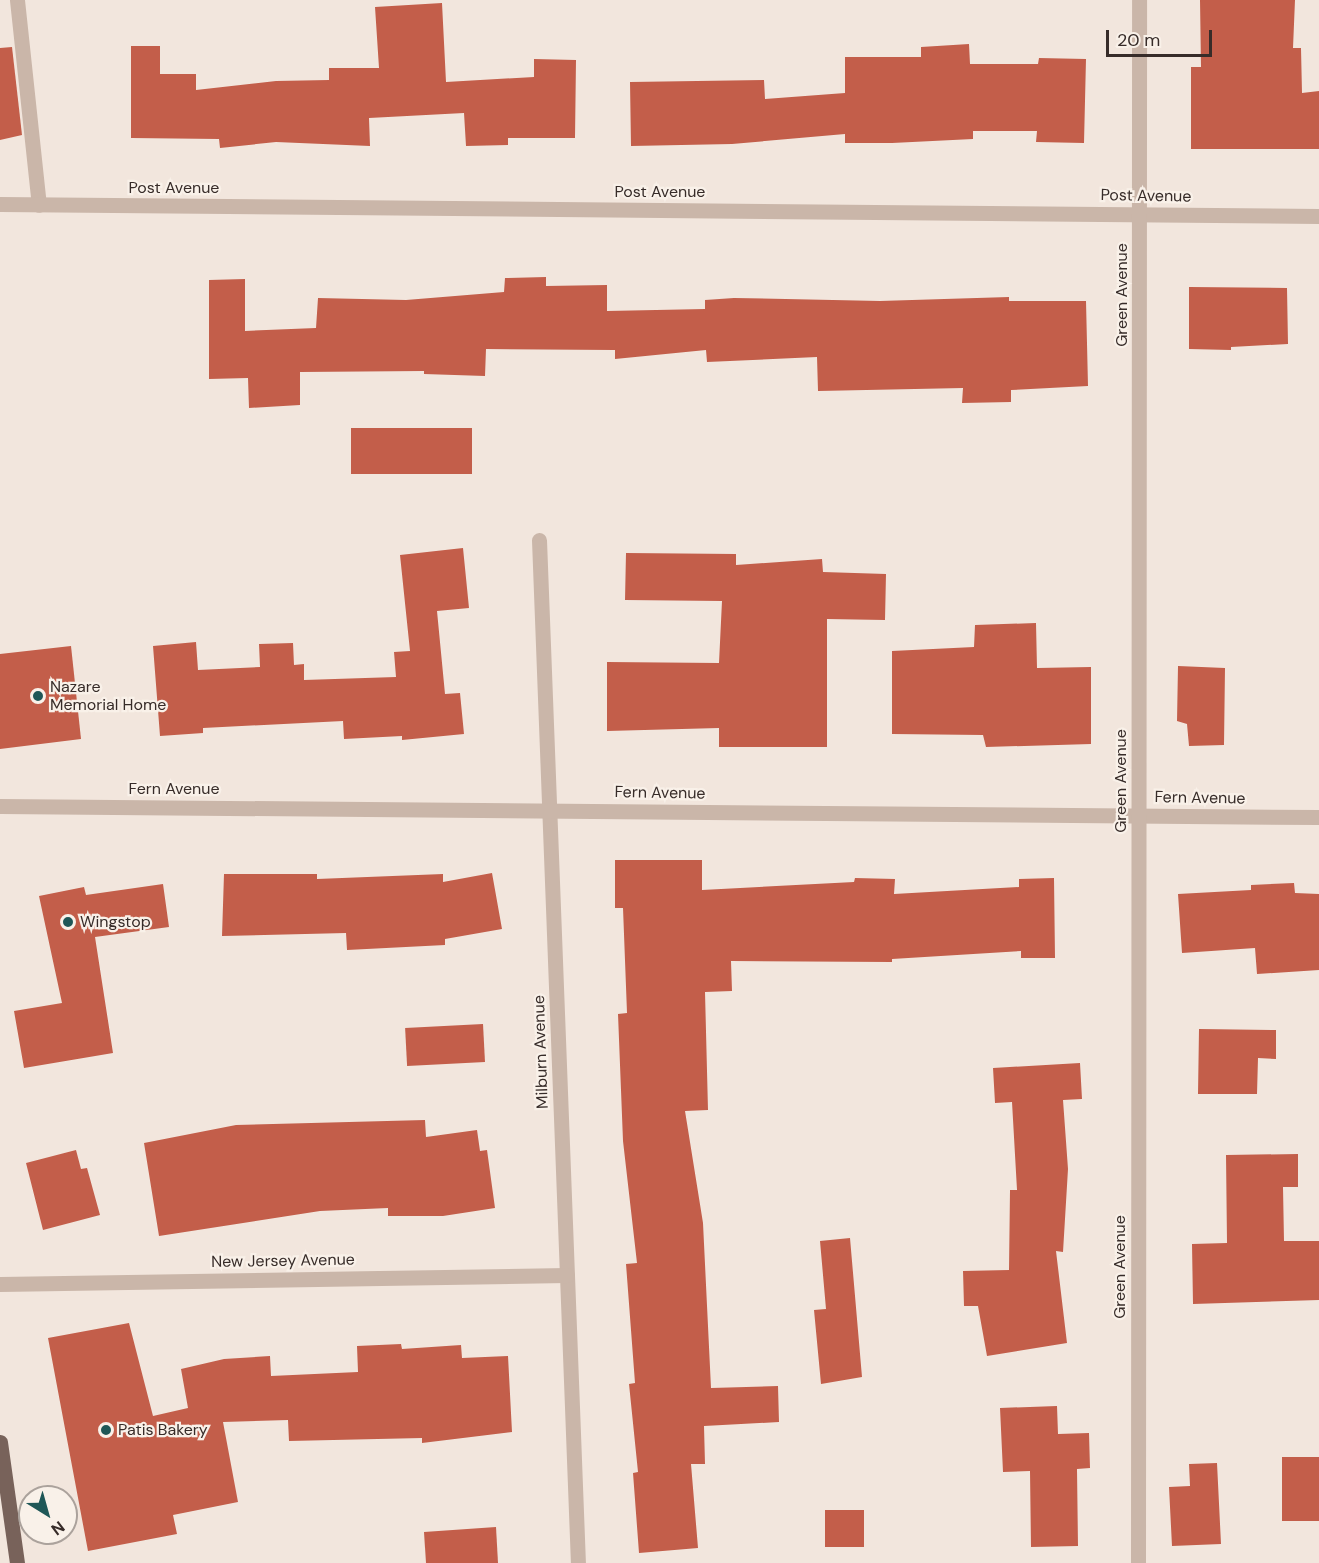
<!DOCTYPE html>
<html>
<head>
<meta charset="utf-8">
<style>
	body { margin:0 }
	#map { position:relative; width:1319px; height:1563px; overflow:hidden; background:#f2e6dd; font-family:"DM Sans",sans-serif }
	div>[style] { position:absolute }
	.building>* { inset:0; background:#c35e4a; transform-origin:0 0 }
	.lane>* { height:15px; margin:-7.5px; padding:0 7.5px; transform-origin:7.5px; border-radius:7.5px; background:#cab6a9 }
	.street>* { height:15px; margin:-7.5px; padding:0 7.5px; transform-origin:7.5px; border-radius:7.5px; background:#cab6a9 }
	.primary>* { height:15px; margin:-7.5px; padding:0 7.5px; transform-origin:7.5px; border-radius:7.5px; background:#78625a }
	.dots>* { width:16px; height:16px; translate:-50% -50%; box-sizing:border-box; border:3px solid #f9f1e9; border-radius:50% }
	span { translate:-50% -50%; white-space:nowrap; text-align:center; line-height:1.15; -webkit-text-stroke:4.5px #f9f1e9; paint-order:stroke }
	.street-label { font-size:16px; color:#372c29 }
	.poi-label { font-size:16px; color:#372c29 }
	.left { translate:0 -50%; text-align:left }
	.north { position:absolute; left:18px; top:1485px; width:60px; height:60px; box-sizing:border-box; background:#f9f1e9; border:2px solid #aba29c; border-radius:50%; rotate:143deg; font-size:16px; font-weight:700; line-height:24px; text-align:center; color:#372c29 }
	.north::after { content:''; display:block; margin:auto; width:21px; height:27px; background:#1f5757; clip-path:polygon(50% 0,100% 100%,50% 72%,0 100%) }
	.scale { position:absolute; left:1106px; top:30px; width:106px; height:27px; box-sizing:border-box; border:3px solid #372c29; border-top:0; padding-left:8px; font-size:18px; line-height:21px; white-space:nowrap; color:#372c29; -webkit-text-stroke:4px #f9f1e9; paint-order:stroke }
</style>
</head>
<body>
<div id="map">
	<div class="building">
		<div style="clip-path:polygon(1200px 0,1295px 0,1293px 48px,1301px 48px,1302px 93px,1319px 91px,1319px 149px,1191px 149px,1191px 67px,1201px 67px)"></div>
		<div style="clip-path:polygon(442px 3px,446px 82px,534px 77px,534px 59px,576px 60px,575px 138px,508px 138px,508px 145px,466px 146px,464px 113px,369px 118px,370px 146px,276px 142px,220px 148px,219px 139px,131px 138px,131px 46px,160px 46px,160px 74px,196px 74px,196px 90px,276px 81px,329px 80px,329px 68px,379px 68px,375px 7px)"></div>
		<div style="clip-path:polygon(969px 44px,970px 64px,1038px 64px,1039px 58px,1086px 59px,1084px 143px,1036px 142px,1037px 131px,973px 131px,973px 139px,892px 143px,845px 143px,845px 134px,732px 144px,631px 146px,630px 82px,764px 80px,765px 99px,845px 93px,845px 57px,921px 57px,921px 47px)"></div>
		<div style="clip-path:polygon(12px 47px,22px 135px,0 140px,0 48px)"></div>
		<div style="clip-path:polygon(546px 277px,546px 286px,607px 285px,607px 311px,705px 309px,705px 300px,734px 298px,880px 301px,1009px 297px,1009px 301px,1086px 301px,1088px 386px,1011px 390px,1011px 402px,962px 403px,963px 388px,818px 391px,817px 357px,707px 362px,706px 350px,615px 359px,615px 350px,486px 349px,485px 376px,424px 374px,424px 371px,300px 372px,300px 405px,249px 408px,248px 378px,209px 379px,209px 280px,245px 279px,245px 331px,316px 328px,318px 298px,406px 300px,504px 292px,505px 278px)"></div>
		<div style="clip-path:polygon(1189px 287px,1287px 288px,1288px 344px,1231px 347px,1231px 350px,1189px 349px)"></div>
		<div style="left:351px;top:428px;width:121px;height:46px"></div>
		<div style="clip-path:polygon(463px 548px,469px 608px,437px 611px,445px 694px,460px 693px,464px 734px,402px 740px,402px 736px,344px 739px,343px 721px,203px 728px,203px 733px,160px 736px,153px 646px,196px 642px,198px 670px,260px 667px,259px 644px,293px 643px,294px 665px,304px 664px,304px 680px,396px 677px,394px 652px,410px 651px,400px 555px)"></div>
		<div style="clip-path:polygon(626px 553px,736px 554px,736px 565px,822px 559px,823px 572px,886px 574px,885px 620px,827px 619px,827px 747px,719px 747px,719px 728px,607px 731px,607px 662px,719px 663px,722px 601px,625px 600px)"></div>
		<div style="clip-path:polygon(1036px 623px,1037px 668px,1091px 667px,1091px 744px,986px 747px,983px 735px,892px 734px,892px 651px,974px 647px,975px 625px)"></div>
		<div style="clip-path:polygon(71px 646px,81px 739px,0 749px,0 654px)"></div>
		<div style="clip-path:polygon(1178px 666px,1225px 668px,1224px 745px,1189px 746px,1187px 724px,1177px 721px)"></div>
		<div style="clip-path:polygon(615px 860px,702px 860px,702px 890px,854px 882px,855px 878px,895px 879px,894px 894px,1019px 887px,1019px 879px,1054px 878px,1055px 958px,1021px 958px,1021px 951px,892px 959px,892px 962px,731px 961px,732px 991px,705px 992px,708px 1110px,685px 1111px,703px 1223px,711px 1388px,778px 1386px,779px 1422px,704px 1426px,705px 1464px,691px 1464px,698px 1548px,639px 1553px,633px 1473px,638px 1472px,629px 1384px,635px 1383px,626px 1264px,637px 1263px,623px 1141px,618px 1014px,627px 1013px,623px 908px,615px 908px)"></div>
		<div style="clip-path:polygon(492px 873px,502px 929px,445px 939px,445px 945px,347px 950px,346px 933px,222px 936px,224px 874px,317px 874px,317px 879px,443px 874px,443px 882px)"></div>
		<div style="clip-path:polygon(1294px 883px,1295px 893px,1319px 894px,1319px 970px,1257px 974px,1255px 948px,1182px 953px,1178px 894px,1251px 890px,1251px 885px)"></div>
		<div style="clip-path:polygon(163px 884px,169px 927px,95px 937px,113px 1053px,24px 1068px,14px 1011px,62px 1003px,39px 896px,84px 887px,86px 895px)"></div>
		<div style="left:483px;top:1024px;width:38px;height:78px;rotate:87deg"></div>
		<div style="clip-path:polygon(1199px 1029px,1276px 1030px,1276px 1059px,1258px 1058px,1257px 1094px,1198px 1094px)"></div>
		<div style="clip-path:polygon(1080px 1063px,1082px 1099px,1063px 1100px,1068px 1169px,1063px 1252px,1056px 1251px,1067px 1343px,987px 1356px,978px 1306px,964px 1306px,963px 1271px,1009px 1270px,1010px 1190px,1017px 1190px,1012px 1102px,995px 1103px,993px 1068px)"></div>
		<div style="clip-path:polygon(425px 1120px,426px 1137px,477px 1130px,480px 1151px,487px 1150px,495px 1208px,443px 1216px,388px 1216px,388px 1208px,320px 1211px,159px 1236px,144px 1143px,236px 1125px)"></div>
		<div style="clip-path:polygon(76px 1150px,81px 1169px,87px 1168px,100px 1215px,43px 1230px,26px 1163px)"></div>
		<div style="clip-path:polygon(1298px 1154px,1298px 1187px,1283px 1187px,1284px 1241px,1319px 1241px,1319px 1300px,1193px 1304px,1192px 1244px,1227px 1243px,1226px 1155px)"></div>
		<div style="clip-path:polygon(850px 1238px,862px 1377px,821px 1384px,814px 1310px,826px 1309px,820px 1241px)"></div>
		<div style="clip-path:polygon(129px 1323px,153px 1416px,188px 1408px,181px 1369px,224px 1359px,270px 1356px,271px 1376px,358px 1372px,357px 1346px,401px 1344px,402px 1349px,461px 1345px,462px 1358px,508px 1356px,512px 1432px,422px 1443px,422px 1438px,289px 1441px,288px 1420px,223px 1422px,238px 1502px,173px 1515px,177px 1534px,88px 1551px,48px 1338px)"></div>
		<div style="clip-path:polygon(1057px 1406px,1058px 1434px,1089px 1433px,1090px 1468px,1077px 1469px,1078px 1546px,1031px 1547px,1030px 1471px,1003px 1472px,1000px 1408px)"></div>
		<div style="left:1282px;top:1457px;width:37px;height:64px"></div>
		<div style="clip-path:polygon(1217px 1463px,1221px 1544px,1172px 1546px,1169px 1487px,1190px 1486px,1189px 1464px)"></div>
		<div style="left:825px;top:1510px;width:39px;height:37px"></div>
		<div style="clip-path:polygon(496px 1527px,498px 1563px,426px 1563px,424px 1532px)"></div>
	</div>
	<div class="lane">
		<div style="left:17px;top:0;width:206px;rotate:83.9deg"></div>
	</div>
	<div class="street">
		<div style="left:0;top:204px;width:1319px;rotate:0.52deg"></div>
		<div style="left:539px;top:540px;width:1024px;rotate:87.82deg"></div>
		<div style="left:0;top:806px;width:1319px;rotate:0.48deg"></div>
		<div style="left:0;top:1284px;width:567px;rotate:-0.91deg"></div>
		<div style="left:1138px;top:1563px;width:1563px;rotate:-89.96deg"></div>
	</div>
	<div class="primary">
		<div style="left:0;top:1442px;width:122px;rotate:82deg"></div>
	</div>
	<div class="dots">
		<div style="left:38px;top:696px;background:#1f5757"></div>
		<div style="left:68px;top:922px;background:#1f5757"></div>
		<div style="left:106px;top:1430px;background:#1f5757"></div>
	</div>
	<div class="street-label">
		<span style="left:174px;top:188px">Post Avenue</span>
		<span style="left:660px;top:192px">Post Avenue</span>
		<span style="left:1146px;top:196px;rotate:1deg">Post Avenue</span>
		<span style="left:1122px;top:295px;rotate:-90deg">Green Avenue</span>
		<span style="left:1121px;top:781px;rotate:-90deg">Green Avenue</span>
		<span style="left:174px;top:789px">Fern Avenue</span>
		<span style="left:660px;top:793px;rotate:1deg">Fern Avenue</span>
		<span style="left:1200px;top:798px;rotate:1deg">Fern Avenue</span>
		<span style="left:541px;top:1052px;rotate:-92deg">Milburn Avenue</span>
		<span style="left:283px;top:1261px;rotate:-1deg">New Jersey Avenue</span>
		<span style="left:1120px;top:1267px;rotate:-90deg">Green Avenue</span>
	</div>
	<div class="poi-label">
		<span class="left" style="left:50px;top:696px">Nazare<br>Memorial Home</span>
		<span class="left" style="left:80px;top:922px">Wingstop</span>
		<span class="left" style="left:118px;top:1430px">Patis Bakery</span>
	</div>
	<div class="north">N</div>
	<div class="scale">20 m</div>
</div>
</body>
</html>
